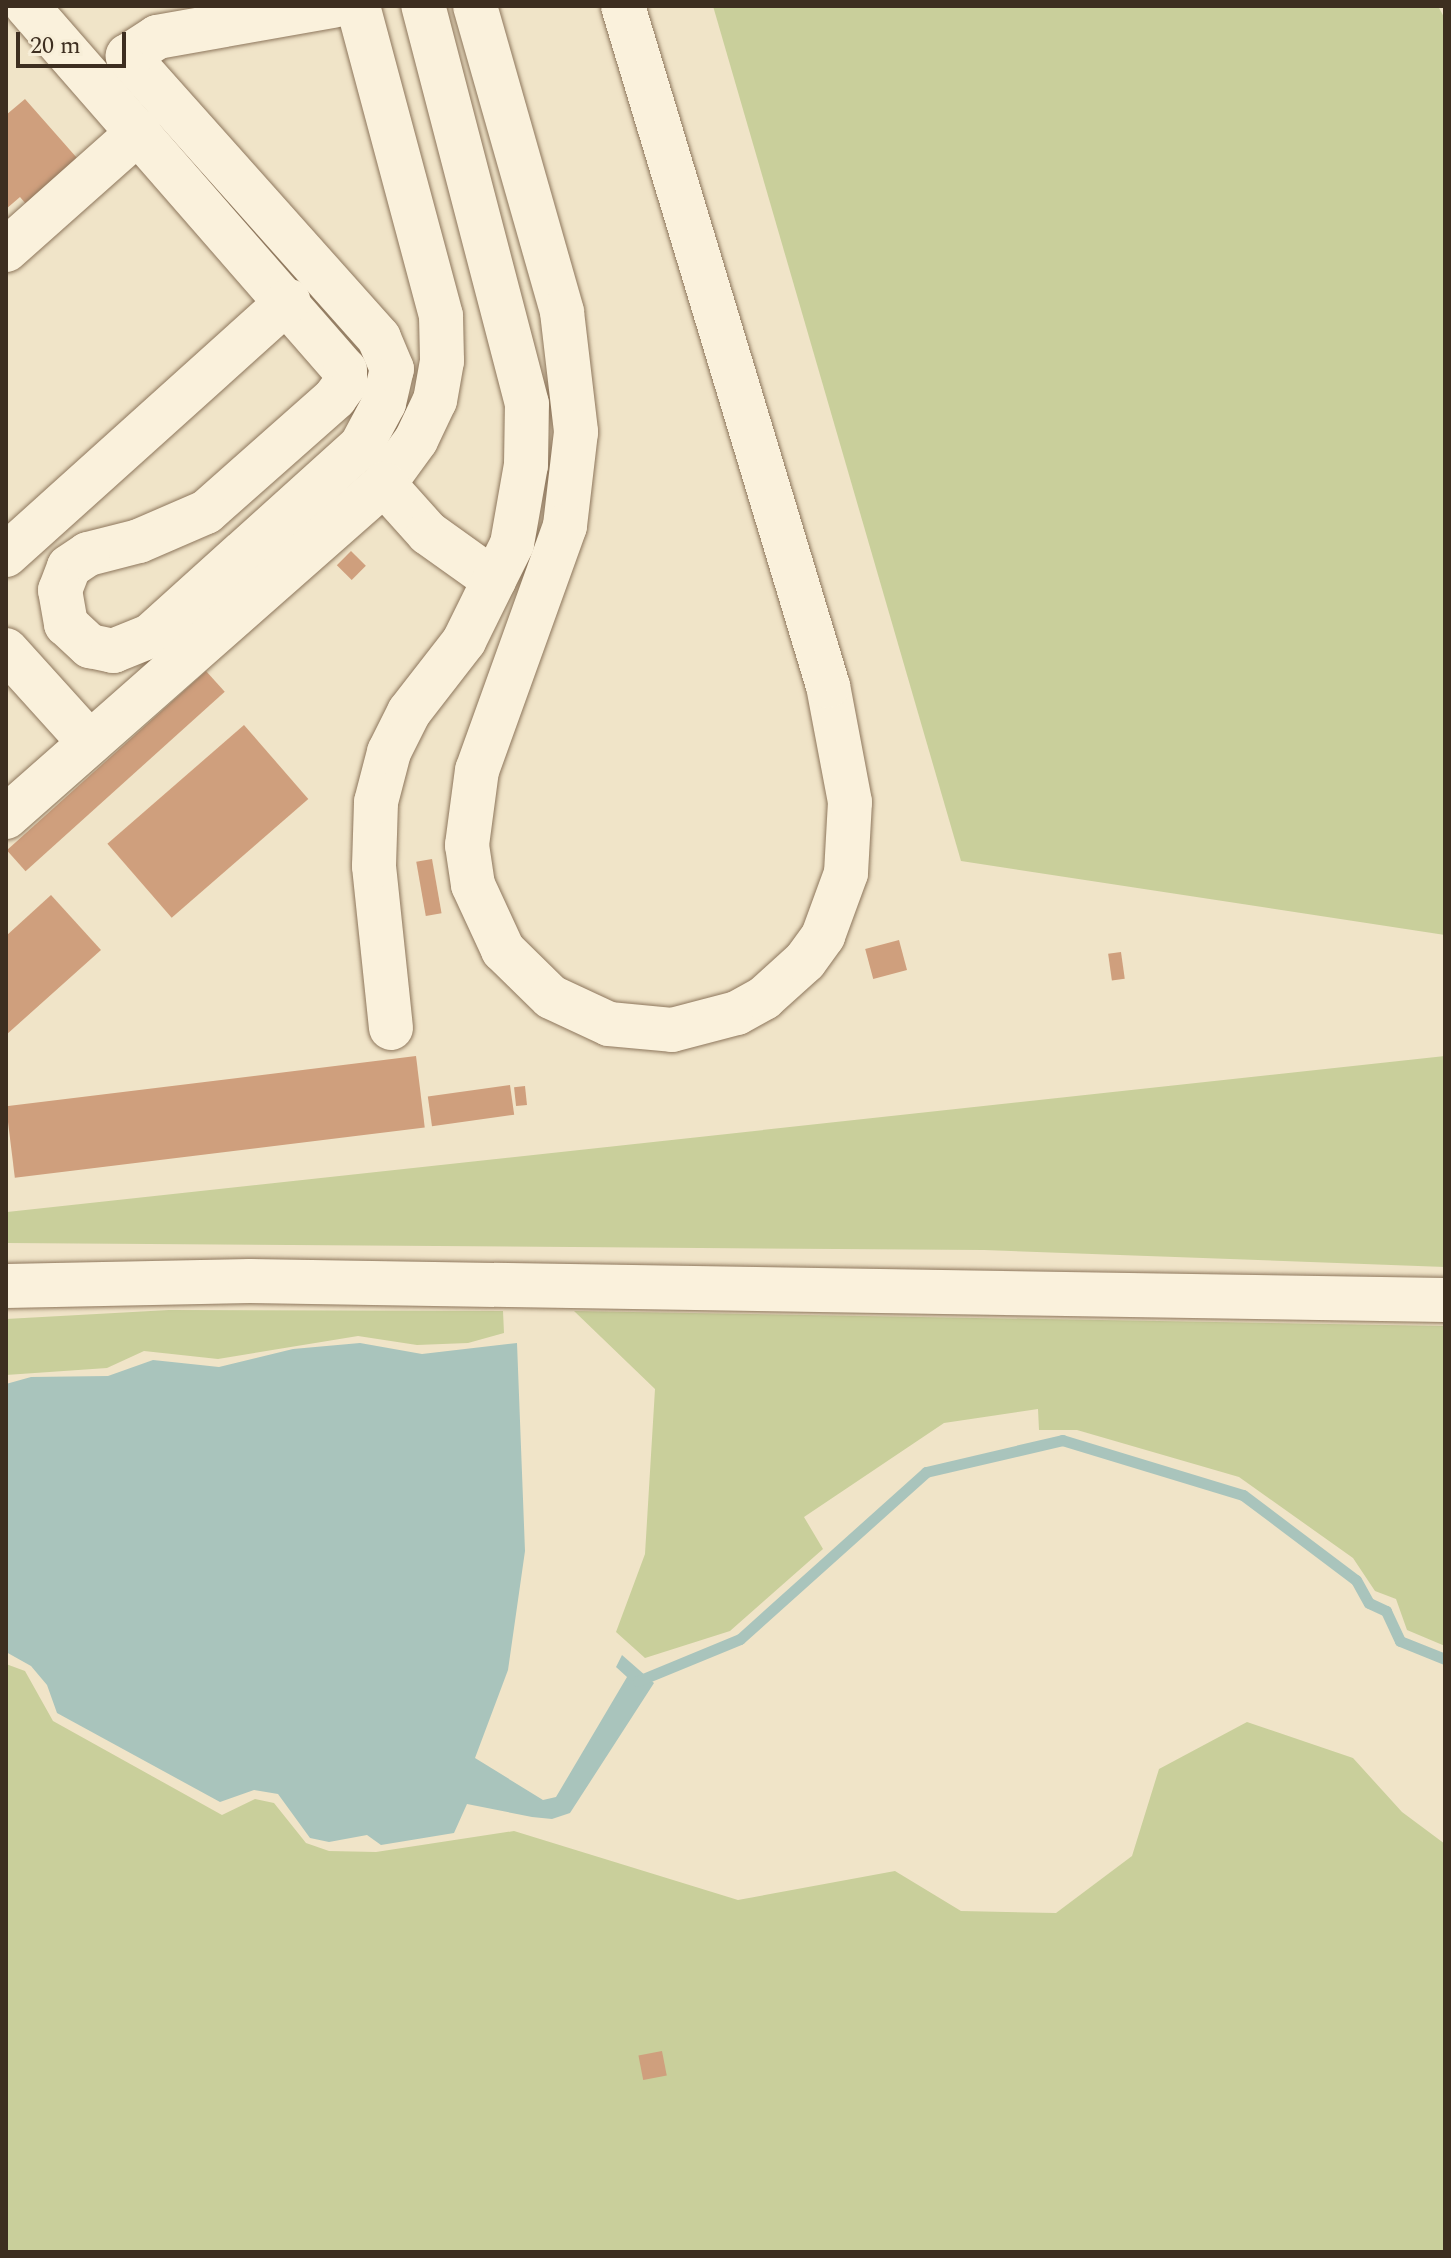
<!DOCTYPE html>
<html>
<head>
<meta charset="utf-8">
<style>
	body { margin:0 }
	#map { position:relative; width:1451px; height:2258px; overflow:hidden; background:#f0e4c8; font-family:Spectral,serif }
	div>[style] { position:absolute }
	.green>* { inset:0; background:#c9cf9b }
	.water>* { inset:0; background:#a9c4bc }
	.stream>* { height:11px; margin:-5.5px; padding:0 5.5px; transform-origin:5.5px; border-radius:5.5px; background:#a9c4bc }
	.building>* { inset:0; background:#cf9f7d; transform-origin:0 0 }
	.roads { filter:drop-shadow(0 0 2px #8d765c) drop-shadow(0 0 2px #8d765c) }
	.minor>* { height:44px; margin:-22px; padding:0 22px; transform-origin:22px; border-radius:22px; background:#faf1dc }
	span { translate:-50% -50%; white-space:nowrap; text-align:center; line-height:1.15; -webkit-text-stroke:7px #f7eed8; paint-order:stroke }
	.frame { position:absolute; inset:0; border:8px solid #3d2e20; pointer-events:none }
	.scale { position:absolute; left:16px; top:32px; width:110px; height:36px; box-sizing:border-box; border:4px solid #3d2e20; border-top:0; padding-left:10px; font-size:24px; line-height:28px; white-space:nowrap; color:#3d2e20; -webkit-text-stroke:6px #f7eed8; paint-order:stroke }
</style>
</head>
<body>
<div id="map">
	<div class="green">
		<div style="clip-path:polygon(713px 6px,1438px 6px,1445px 19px,1445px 935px,961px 861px)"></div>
		<div style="clip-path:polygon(1445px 1056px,1445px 1267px,984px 1250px,7px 1243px,7px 1212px)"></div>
		<div style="clip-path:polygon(169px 1310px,503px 1311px,504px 1333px,468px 1343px,417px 1345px,358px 1336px,218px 1359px,144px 1351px,107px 1368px,6px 1375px,6px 1319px)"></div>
		<div style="clip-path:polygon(574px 1311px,1445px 1326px,1445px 1646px,1407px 1630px,1396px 1599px,1375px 1591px,1353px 1558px,1239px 1477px,1077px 1430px,1039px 1430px,1038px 1409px,944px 1423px,804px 1517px,823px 1549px,730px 1631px,645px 1658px,616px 1632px,645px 1554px,655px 1389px)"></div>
		<div style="clip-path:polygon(6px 1664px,25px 1671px,53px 1721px,222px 1815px,255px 1799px,274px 1803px,306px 1843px,329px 1851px,376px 1852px,514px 1831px,738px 1900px,895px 1871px,961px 1911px,1056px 1913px,1132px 1856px,1159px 1769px,1247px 1722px,1353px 1758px,1402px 1812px,1445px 1844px,1445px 2252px,6px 2252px)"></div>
	</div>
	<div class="water">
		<div style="clip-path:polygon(360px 1343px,422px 1354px,517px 1343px,525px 1551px,508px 1670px,475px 1758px,543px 1800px,556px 1797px,627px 1677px,616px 1667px,622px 1655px,654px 1683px,570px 1813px,552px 1819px,532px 1817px,467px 1804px,454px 1833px,381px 1845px,367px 1835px,329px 1842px,310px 1838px,278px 1794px,254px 1790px,220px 1802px,57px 1713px,47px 1685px,31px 1666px,6px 1652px,6px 1384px,31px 1377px,108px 1376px,153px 1360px,219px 1367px,293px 1349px)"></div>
	</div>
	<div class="stream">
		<div style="left:638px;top:1681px;width:110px;rotate:-22.4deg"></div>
		<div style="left:740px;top:1639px;width:250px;rotate:-41.9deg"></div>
		<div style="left:926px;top:1472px;width:140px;rotate:-13.2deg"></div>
		<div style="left:1062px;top:1440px;width:189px;rotate:16.9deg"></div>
		<div style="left:1243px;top:1495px;width:141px;rotate:37deg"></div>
		<div style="left:1356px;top:1580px;width:26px;rotate:61deg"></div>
		<div style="left:1369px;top:1603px;width:19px;rotate:25deg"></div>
		<div style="left:1386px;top:1611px;width:33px;rotate:65deg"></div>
		<div style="left:1400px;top:1641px;width:48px;rotate:21.8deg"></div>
	</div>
	<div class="building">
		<div style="clip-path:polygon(25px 99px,77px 158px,26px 204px,20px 197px,6px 209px,6px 115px)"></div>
		<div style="left:351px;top:551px;width:21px;height:20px;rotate:45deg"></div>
		<div style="left:206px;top:671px;width:28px;height:268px;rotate:48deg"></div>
		<div style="left:244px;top:725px;width:98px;height:181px;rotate:49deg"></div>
		<div style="left:432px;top:859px;width:55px;height:16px;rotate:80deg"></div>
		<div style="clip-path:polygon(51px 895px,101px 950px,6px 1035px,6px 936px)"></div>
		<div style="left:899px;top:940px;width:31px;height:35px;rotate:75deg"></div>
		<div style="left:1121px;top:952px;width:27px;height:13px;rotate:82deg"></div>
		<div style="left:416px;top:1056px;width:72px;height:413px;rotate:83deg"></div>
		<div style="left:510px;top:1085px;width:30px;height:83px;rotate:82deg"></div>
		<div style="left:525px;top:1086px;width:19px;height:11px;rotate:84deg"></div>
		<div style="left:662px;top:2051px;width:25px;height:24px;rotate:79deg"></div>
	</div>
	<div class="roads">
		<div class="minor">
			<div style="left:27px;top:6px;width:483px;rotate:48.9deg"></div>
			<div style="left:345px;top:370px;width:14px;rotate:90deg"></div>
			<div style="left:345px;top:384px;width:17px;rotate:126deg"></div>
			<div style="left:335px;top:398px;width:172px;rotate:138.5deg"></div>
			<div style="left:206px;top:512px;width:73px;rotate:156.6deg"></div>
			<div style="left:139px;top:541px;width:53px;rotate:165.7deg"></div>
			<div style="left:88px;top:554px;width:23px;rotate:146deg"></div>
			<div style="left:69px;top:567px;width:25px;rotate:111deg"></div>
			<div style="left:60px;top:590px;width:35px;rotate:80deg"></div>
			<div style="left:66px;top:624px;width:33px;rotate:43deg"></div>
			<div style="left:90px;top:646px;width:24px;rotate:12deg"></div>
			<div style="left:113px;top:651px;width:40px;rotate:-22deg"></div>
			<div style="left:150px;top:636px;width:284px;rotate:-42deg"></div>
			<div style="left:361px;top:446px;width:49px;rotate:-61.9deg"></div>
			<div style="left:384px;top:403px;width:35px;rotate:-77deg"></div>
			<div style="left:392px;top:369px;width:34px;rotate:-113deg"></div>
			<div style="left:379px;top:338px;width:378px;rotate:-131.7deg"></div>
			<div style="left:128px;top:56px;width:35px;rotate:-33deg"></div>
			<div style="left:157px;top:37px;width:179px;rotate:-10deg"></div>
			<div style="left:358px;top:6px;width:321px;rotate:75deg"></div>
			<div style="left:441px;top:316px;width:45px;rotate:88.7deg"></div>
			<div style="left:442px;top:361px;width:40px;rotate:100deg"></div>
			<div style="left:435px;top:400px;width:44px;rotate:115.4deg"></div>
			<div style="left:416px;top:440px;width:54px;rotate:126deg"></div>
			<div style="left:475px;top:6px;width:318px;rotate:74.1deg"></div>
			<div style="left:562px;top:312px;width:121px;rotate:83.3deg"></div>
			<div style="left:576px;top:432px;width:95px;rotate:96.7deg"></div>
			<div style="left:565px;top:526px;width:259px;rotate:109.8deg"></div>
			<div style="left:477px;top:770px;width:76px;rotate:97.6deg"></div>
			<div style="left:467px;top:845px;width:40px;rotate:81.5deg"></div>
			<div style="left:473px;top:885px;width:72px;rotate:65.2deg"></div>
			<div style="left:503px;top:950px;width:67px;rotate:44.4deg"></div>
			<div style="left:551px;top:997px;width:64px;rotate:25deg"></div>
			<div style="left:609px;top:1024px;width:63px;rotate:5.4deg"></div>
			<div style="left:672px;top:1030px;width:67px;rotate:-14.7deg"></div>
			<div style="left:737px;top:1013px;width:31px;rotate:-29deg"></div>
			<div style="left:764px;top:998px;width:55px;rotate:-42.1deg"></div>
			<div style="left:805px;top:961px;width:31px;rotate:-54deg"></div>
			<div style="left:823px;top:936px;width:67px;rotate:-69.9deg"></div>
			<div style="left:846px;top:873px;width:71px;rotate:-86.8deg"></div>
			<div style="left:850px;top:802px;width:118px;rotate:-100.7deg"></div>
			<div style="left:828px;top:686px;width:710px;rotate:-106.78deg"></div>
			<div style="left:6px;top:250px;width:178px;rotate:-41.6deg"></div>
			<div style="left:6px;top:555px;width:380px;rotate:-42deg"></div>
			<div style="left:6px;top:650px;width:125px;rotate:47.9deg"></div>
			<div style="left:6px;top:817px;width:504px;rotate:-41.38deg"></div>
			<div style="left:384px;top:484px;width:66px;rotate:48.1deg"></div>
			<div style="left:428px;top:533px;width:81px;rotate:35.5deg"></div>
			<div style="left:494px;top:580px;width:40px;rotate:-63.4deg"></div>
			<div style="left:512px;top:544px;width:80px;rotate:-80deg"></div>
			<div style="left:526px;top:465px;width:61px;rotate:-89.1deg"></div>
			<div style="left:527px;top:404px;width:411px;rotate:-104.6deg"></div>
			<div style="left:391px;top:1028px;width:163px;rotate:-96deg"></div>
			<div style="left:374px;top:866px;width:64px;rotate:-88.2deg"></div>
			<div style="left:376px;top:802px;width:52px;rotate:-75.4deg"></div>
			<div style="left:389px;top:752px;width:45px;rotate:-63.4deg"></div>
			<div style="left:409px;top:712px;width:90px;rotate:-52.2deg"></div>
			<div style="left:464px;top:641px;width:68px;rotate:-63.8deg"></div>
			<div style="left:6px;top:1286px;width:244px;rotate:-1.2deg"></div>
			<div style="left:250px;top:1281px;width:1195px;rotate:0.91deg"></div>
		</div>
	</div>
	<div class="frame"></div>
	<div class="scale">20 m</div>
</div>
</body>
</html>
